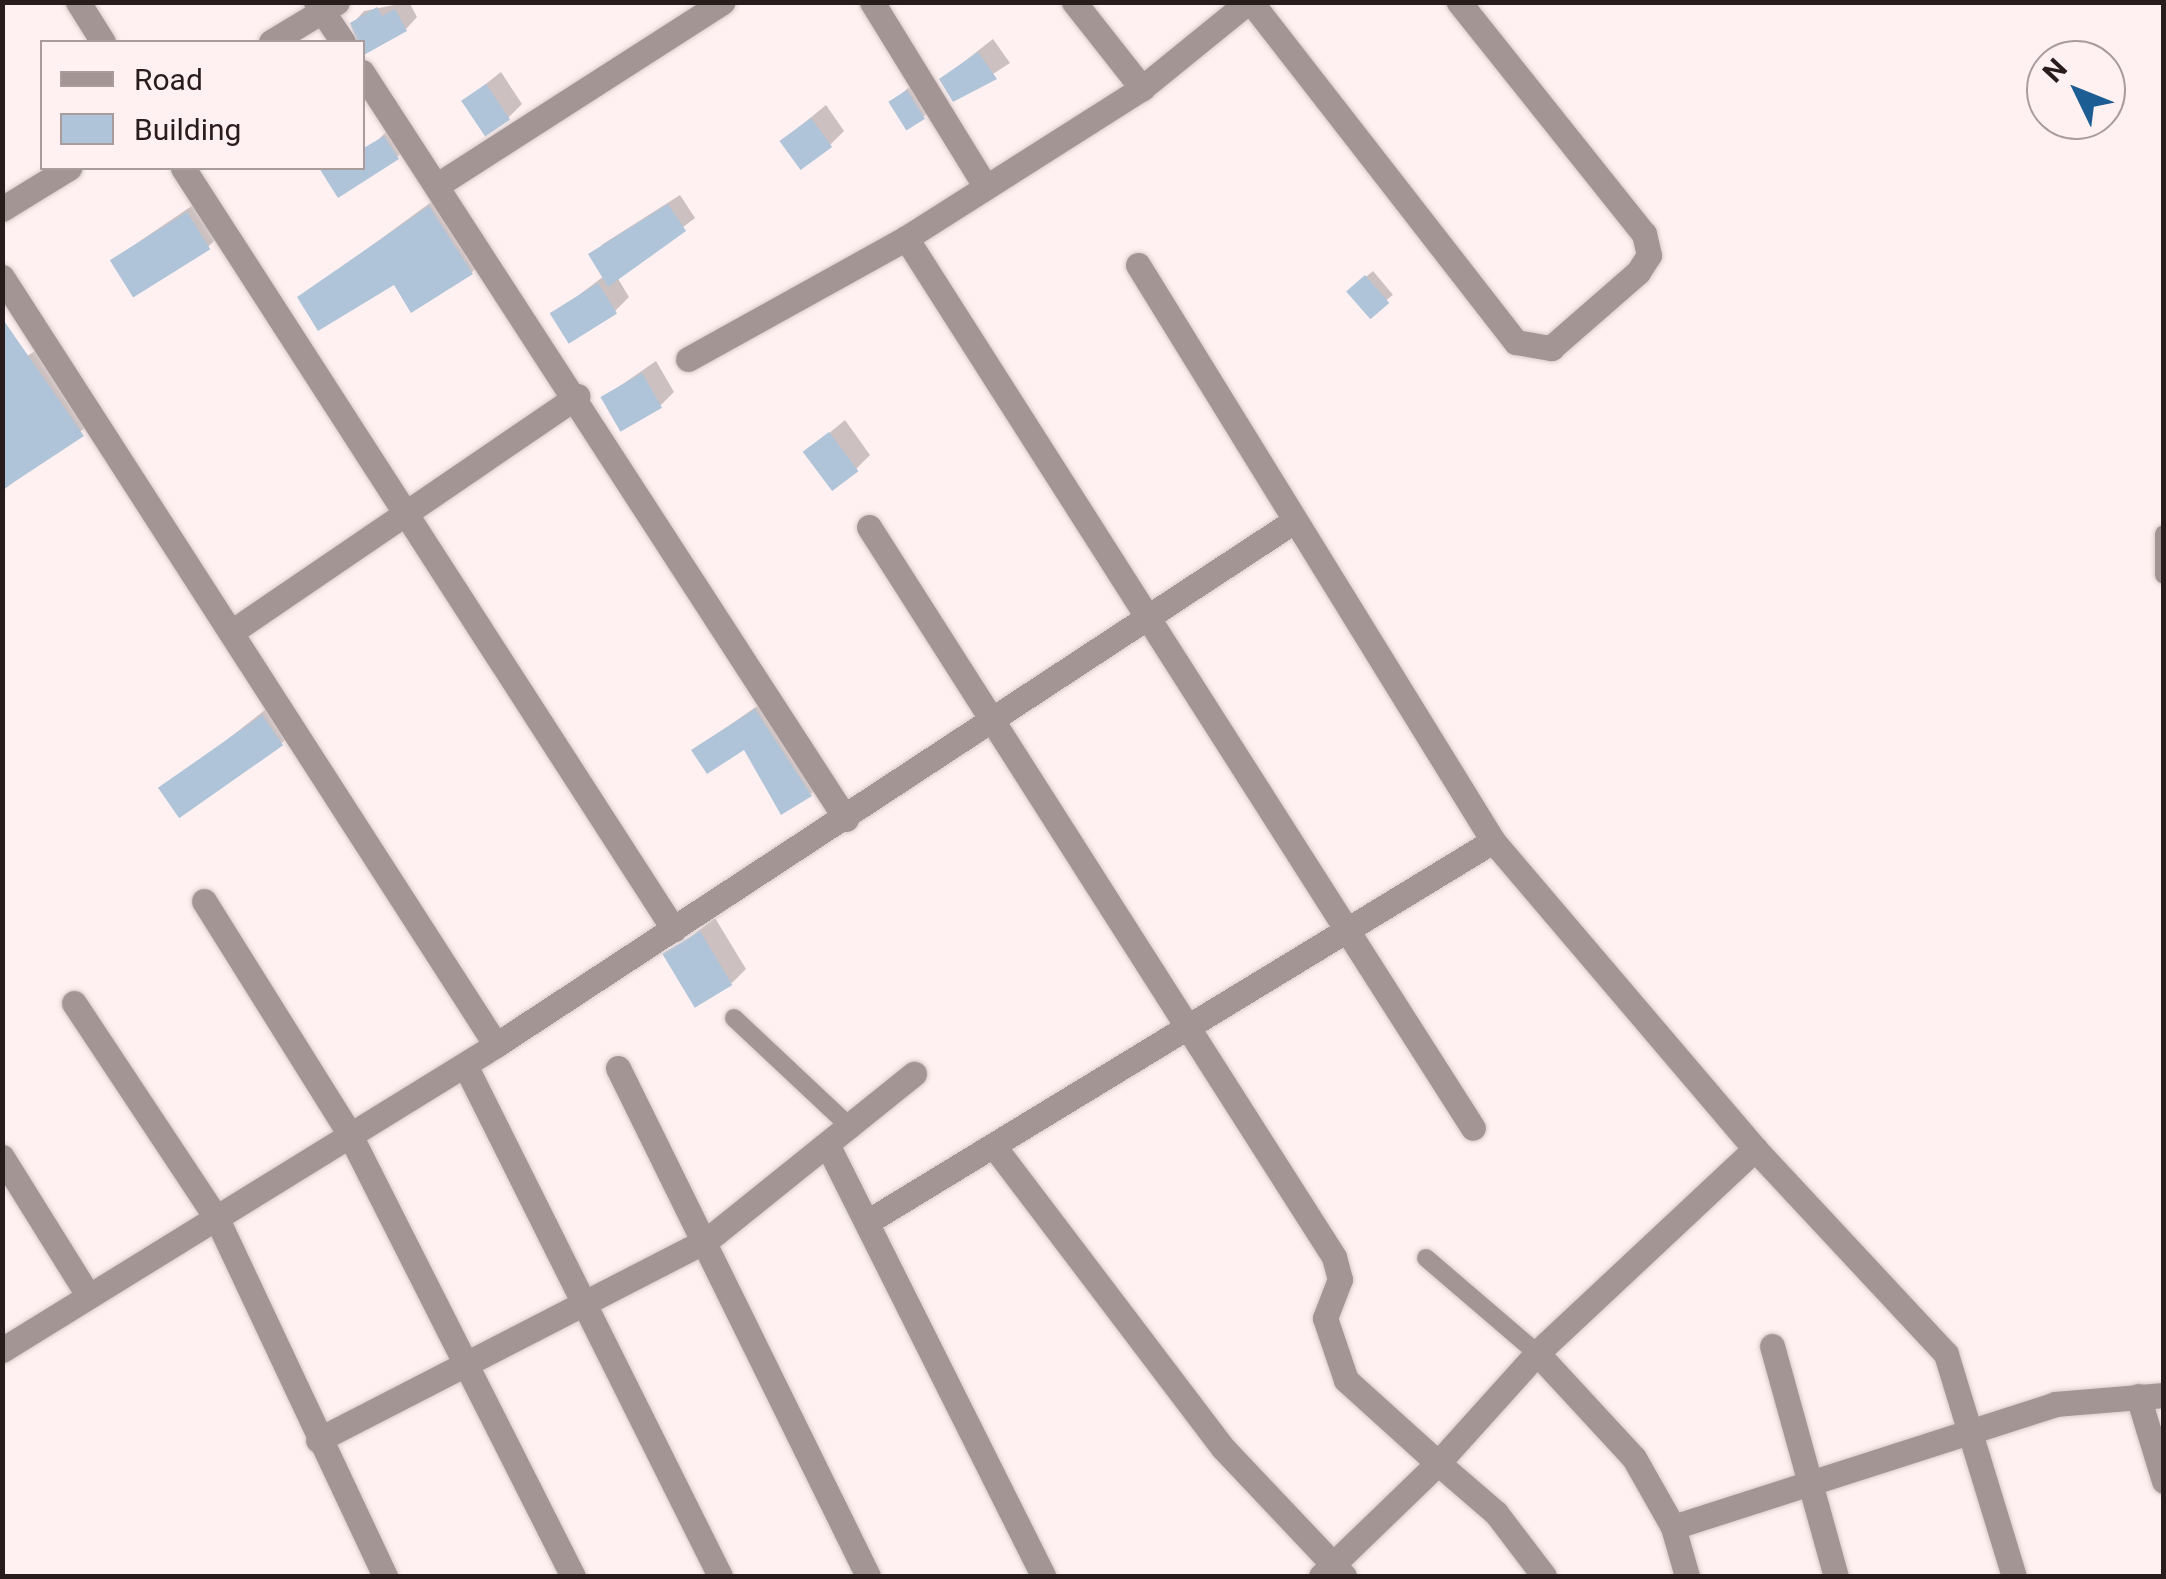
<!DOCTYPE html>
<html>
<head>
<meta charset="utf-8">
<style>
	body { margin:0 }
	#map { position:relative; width:2166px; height:1579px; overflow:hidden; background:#fff1f1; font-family:Roboto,sans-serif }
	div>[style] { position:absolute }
	.shadow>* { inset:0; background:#0003; transform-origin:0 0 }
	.building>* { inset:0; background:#afc4d9; transform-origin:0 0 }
	.roads { filter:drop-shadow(0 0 2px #d8cbcb) drop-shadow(0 0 2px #d8cbcb) }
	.service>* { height:18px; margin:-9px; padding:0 9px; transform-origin:9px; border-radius:9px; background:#a39594 }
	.minor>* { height:25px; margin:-12.5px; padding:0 12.5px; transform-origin:12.5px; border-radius:12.5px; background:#a39594 }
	span { translate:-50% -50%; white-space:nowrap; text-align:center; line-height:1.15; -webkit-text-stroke:8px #fff1f1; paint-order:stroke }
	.frame { position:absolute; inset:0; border:5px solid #281c1c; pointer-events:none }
	.legend { position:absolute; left:40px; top:40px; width:325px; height:130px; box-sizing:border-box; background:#fff1f1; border:2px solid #a99c9c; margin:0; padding:12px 18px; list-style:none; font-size:30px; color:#281c1c }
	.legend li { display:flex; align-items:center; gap:20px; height:50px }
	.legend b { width:50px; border:2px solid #a99c9c }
	.north { position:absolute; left:2026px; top:40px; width:100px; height:100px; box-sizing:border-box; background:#fff1f1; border:2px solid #a99c9c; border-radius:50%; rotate:313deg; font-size:28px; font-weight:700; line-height:40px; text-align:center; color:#281c1c }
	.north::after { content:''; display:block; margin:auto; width:35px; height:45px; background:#1c5e93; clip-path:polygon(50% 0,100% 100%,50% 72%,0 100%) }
</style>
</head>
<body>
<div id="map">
	<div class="shadow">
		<div style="clip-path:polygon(409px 2px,417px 17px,406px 29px,353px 23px,364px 11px)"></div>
		<div style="clip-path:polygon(993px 39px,1010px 63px,954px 99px,942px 79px)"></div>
		<div style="clip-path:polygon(501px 72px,522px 104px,508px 118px,464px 101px)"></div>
		<div style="clip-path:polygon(922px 77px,938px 103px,923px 117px,891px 102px)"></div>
		<div style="clip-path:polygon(826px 105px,844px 131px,830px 145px,782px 141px)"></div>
		<div style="clip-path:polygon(387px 131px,411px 143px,397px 157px,373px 145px)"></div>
		<div style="clip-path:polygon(449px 189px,491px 253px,472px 272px,412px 309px,395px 281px,300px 298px)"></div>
		<div style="clip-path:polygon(680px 195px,695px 218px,617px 277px,629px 297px,615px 311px,554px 314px,604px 276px,592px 255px,603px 244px)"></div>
		<div style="clip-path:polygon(202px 199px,222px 233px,208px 247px,112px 260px)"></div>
		<div style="left:1373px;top:271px;width:31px;height:32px;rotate:50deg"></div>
		<div style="clip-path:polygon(46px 344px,98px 418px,2px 491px,2px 372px)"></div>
		<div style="clip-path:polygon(656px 361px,674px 392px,660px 406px,604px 397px)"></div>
		<div style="clip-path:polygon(845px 420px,870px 455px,856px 469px,806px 452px)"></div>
		<div style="clip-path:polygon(284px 695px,303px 722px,282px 743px,163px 790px)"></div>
		<div style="clip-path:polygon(770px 697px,824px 780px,811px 794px,745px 746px,694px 750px)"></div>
		<div style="clip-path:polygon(715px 918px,746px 969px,732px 983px,667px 955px)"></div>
	</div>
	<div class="building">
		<div style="clip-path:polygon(377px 7px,382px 16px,395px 9px,407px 31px,362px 56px,350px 23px)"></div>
		<div style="clip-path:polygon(978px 52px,997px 79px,953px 102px,939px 79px)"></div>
		<div style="left:486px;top:84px;width:43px;height:30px;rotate:56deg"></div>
		<div style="left:907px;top:90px;width:34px;height:22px;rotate:58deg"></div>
		<div style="left:811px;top:118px;width:36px;height:39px;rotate:54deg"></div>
		<div style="clip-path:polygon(384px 136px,399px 159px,338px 198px,319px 168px,362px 168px,362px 149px)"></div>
		<div style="clip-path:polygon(668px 204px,686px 231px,608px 287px,588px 254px)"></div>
		<div style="clip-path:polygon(429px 206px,473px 274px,411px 313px,394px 285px,318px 331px,297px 297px)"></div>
		<div style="left:187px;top:212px;width:44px;height:91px;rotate:58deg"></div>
		<div style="left:1365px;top:275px;width:37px;height:25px;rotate:49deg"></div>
		<div style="left:598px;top:283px;width:36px;height:57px;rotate:58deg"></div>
		<div style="clip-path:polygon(2px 318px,84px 436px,2px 490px)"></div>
		<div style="left:642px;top:373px;width:40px;height:48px;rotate:60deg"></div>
		<div style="left:829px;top:432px;width:49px;height:33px;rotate:53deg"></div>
		<div style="clip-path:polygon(755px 709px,812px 796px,781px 815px,744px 750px,707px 774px,691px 750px)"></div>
		<div style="left:262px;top:715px;width:37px;height:127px;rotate:55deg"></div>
		<div style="left:700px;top:931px;width:63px;height:44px;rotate:59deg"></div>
	</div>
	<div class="roads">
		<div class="service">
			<div style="left:2164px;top:534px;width:41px;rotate:90deg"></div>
			<div style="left:734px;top:1018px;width:162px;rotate:43.2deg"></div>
			<div style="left:1426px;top:1258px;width:146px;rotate:40.6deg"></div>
		</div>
		<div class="minor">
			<div style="left:78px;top:2px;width:47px;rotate:58deg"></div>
			<div style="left:316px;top:2px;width:48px;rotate:56deg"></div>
			<div style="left:872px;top:2px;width:217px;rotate:58.4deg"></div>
			<div style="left:1074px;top:2px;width:110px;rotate:51.7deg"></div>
			<div style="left:1251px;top:2px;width:431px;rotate:52.1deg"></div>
			<div style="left:1516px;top:342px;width:36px;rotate:10deg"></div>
			<div style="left:1551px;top:348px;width:116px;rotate:-41.1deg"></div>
			<div style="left:1638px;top:272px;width:20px;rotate:-57deg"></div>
			<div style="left:1649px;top:255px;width:22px;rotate:-103deg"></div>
			<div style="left:1644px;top:234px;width:297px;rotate:-128.6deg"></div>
			<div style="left:271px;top:42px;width:77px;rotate:-31.2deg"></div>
			<div style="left:362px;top:72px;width:890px;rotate:57.06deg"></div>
			<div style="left:183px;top:168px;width:906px;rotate:57.2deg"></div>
			<div style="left:439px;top:184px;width:337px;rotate:-32.7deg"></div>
			<div style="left:2px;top:209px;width:79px;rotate:-31.5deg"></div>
			<div style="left:906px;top:238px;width:1055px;rotate:57.5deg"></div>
			<div style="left:1138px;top:265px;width:677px;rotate:58.35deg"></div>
			<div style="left:1493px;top:841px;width:404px;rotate:49.6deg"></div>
			<div style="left:1755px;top:1149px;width:280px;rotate:47deg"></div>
			<div style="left:1946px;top:1354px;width:232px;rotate:73deg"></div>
			<div style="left:2px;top:277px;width:913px;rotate:57.25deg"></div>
			<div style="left:688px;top:359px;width:249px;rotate:-29deg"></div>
			<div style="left:906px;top:238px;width:280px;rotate:-32.4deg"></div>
			<div style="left:1142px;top:88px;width:136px;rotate:-39.1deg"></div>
			<div style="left:869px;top:527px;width:866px;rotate:57.5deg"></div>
			<div style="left:1334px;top:1257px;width:23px;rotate:75deg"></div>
			<div style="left:1340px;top:1279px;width:42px;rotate:111deg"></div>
			<div style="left:1325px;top:1318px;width:65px;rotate:71.3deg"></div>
			<div style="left:1346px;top:1380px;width:124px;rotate:42.1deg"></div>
			<div style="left:1438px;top:1463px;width:148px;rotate:-48deg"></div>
			<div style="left:1537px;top:1353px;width:299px;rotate:-43.1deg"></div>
			<div style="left:233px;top:631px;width:417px;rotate:-34.3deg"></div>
			<div style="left:204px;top:901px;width:276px;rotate:58deg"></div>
			<div style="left:350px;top:1135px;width:494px;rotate:63.2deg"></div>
			<div style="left:74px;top:1003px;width:259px;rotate:56.5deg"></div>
			<div style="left:217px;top:1219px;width:395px;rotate:64.8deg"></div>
			<div style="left:465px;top:1065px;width:571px;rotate:63.48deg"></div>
			<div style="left:618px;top:1068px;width:566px;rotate:63.8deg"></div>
			<div style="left:996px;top:1149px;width:375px;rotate:52.8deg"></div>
			<div style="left:1223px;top:1448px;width:176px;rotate:46.6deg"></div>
			<div style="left:830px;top:1150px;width:476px;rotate:63.4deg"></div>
			<div style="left:2px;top:1157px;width:163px;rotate:58.1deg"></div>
			<div style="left:867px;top:1222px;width:733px;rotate:-31.33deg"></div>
			<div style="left:1772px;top:1346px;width:239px;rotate:74.5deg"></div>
			<div style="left:2px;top:1350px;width:581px;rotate:-31.69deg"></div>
			<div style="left:496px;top:1045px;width:955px;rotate:-33.29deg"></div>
			<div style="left:1537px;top:1353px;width:143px;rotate:47.3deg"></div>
			<div style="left:1634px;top:1458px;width:79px;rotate:60.5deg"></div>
			<div style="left:1673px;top:1527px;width:51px;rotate:74.1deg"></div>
			<div style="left:2138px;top:1396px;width:89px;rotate:73deg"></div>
			<div style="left:318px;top:1440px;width:436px;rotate:-27.2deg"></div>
			<div style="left:706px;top:1241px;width:267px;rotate:-38.8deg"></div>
			<div style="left:1673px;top:1527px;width:401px;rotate:-17.8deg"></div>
			<div style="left:2055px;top:1404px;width:109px;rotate:-4.7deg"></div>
			<div style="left:1321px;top:1576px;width:163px;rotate:-44deg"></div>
			<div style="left:1438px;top:1463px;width:77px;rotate:40.8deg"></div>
			<div style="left:1496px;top:1513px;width:79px;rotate:52.7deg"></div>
		</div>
	</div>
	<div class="frame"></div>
	<ul class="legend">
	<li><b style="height:12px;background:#a39594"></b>Road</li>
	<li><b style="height:28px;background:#afc4d9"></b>Building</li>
	</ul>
	<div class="north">N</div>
</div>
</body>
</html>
